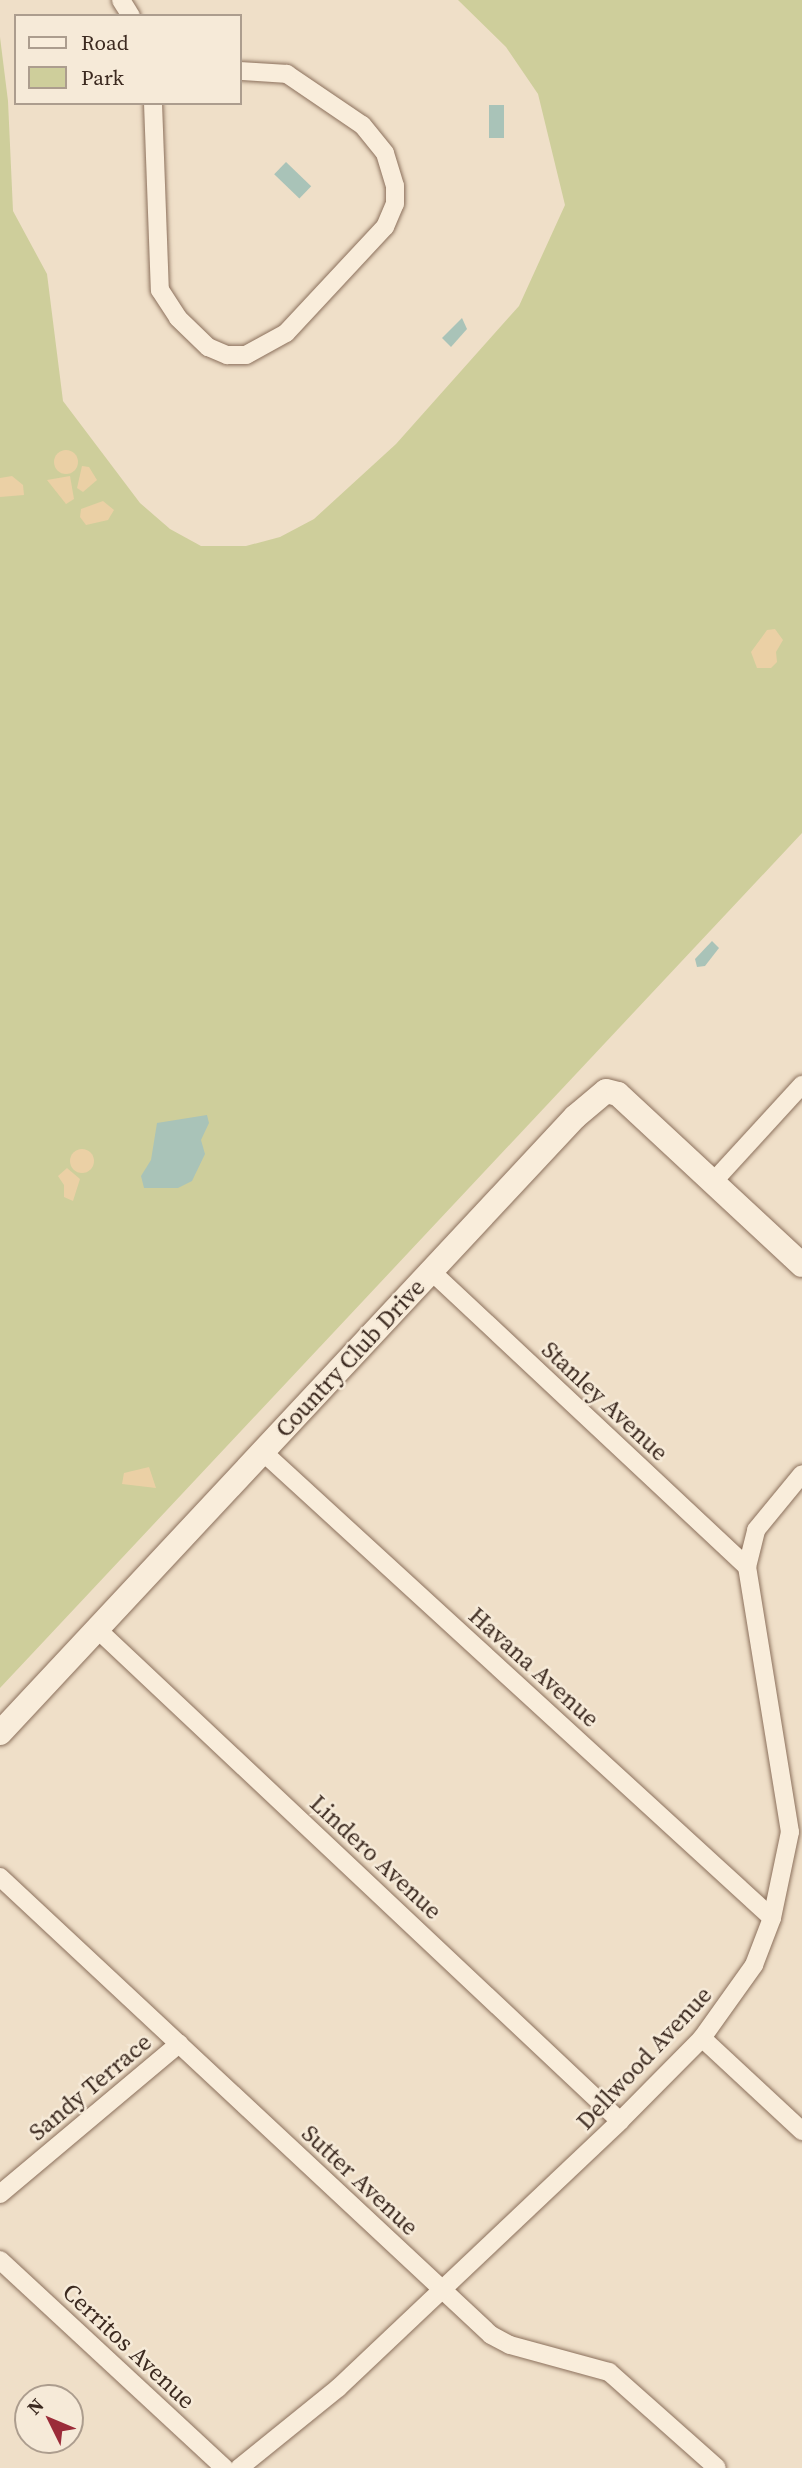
<!DOCTYPE html>
<html>
<head>
<meta charset="utf-8">
<style>
	body { margin:0 }
	#map { position:relative; width:802px; height:2468px; overflow:hidden; background:#efdfc8; font-family:"Source Serif 4",serif }
	div>[style] { position:absolute }
	.green>* { inset:0; background:#cece9b }
	.sand>* { inset:0; background:#ebd0a5 }
	.round { border-radius:50% }
	.water>* { inset:0; background:#a9c3b8; transform-origin:0 0 }
	.roads { filter:drop-shadow(0 0 2px #8b705c) drop-shadow(0 0 2px #8b705c) }
	.street>* { height:18px; margin:-9px; padding:0 9px; transform-origin:9px; border-radius:9px; background:#f9eddb }
	.secondary>* { height:24px; margin:-12px; padding:0 12px; transform-origin:12px; border-radius:12px; background:#f9eddb }
	span { translate:-50% -50%; white-space:nowrap; text-align:center; line-height:1.15; -webkit-text-stroke:5px #f6ead8; paint-order:stroke }
	.street-label { font-size:24px; color:#3c2a20 }
	.legend { position:absolute; left:14px; top:14px; width:228px; height:91px; box-sizing:border-box; background:#f6ead8; border:2px solid #ac9d8e; margin:0; padding:9px 12px; list-style:none; font-size:21px; color:#3c2a20 }
	.legend li { display:flex; align-items:center; gap:14px; height:35px }
	.legend b { width:35px; border:2px solid #ac9d8e }
	.north { position:absolute; left:14px; top:2384px; width:70px; height:70px; box-sizing:border-box; background:#f6ead8; border:2px solid #ac9d8e; border-radius:50%; rotate:313deg; font-size:19px; font-weight:700; line-height:28px; text-align:center; color:#3c2a20 }
	.north::after { content:''; display:block; margin:auto; width:24px; height:32px; background:#9b2c39; clip-path:polygon(50% 0,100% 100%,50% 72%,0 100%) }
</style>
</head>
<body>
<div id="map">
	<div class="green">
		<div style="clip-path:polygon(458px 0,802px 0,802px 833px,0 1688px,0 37px,8px 101px,13px 211px,47px 274px,63px 401px,140px 503px,170px 529px,201px 546px,246px 546px,280px 537px,314px 519px,396px 444px,519px 306px,565px 205px,538px 94px,506px 47px)"></div>
	</div>
	<div class="sand">
		<div class="round" style="left:54px;top:450px;width:24px;height:24px"></div>
		<div style="clip-path:polygon(82px 466px,89px 467px,97px 480px,83px 492px,77px 488px)"></div>
		<div style="clip-path:polygon(12px 476px,23px 485px,24px 495px,0 497px,0 478px)"></div>
		<div style="clip-path:polygon(70px 476px,74px 499px,66px 504px,47px 480px)"></div>
		<div style="clip-path:polygon(103px 501px,114px 510px,108px 520px,86px 525px,80px 517px,81px 509px)"></div>
		<div style="clip-path:polygon(775px 629px,783px 640px,776px 652px,777px 662px,771px 668px,757px 668px,751px 652px,767px 630px)"></div>
		<div class="round" style="left:70px;top:1149px;width:24px;height:24px"></div>
		<div style="clip-path:polygon(67px 1168px,80px 1179px,73px 1201px,64px 1197px,64px 1185px,58px 1176px)"></div>
		<div style="clip-path:polygon(149px 1467px,156px 1488px,122px 1484px,124px 1473px)"></div>
	</div>
	<div class="water">
		<div style="left:504px;top:105px;width:33px;height:15px;rotate:90deg"></div>
		<div style="left:286px;top:162px;width:35px;height:17px;rotate:44deg"></div>
		<div style="clip-path:polygon(462px 318px,467px 329px,451px 347px,442px 338px)"></div>
		<div style="clip-path:polygon(712px 941px,719px 948px,705px 966px,697px 967px,695px 959px)"></div>
		<div style="clip-path:polygon(207px 1115px,209px 1123px,201px 1140px,205px 1154px,192px 1181px,178px 1188px,144px 1188px,141px 1176px,151px 1160px,157px 1123px)"></div>
	</div>
	<div class="roads">
		<div class="street">
			<div style="left:121px;top:0;width:19px;rotate:58deg"></div>
			<div style="left:153px;top:103px;width:187px;rotate:87.9deg"></div>
			<div style="left:160px;top:290px;width:33px;rotate:57deg"></div>
			<div style="left:178px;top:318px;width:42px;rotate:44deg"></div>
			<div style="left:208px;top:347px;width:21px;rotate:23deg"></div>
			<div style="left:227px;top:355px;width:19px"></div>
			<div style="left:246px;top:355px;width:46px;rotate:-28.8deg"></div>
			<div style="left:286px;top:333px;width:145px;rotate:-47deg"></div>
			<div style="left:385px;top:227px;width:25px;rotate:-67deg"></div>
			<div style="left:395px;top:204px;width:18px;rotate:-90deg"></div>
			<div style="left:395px;top:186px;width:34px;rotate:-107deg"></div>
			<div style="left:385px;top:153px;width:36px;rotate:-129deg"></div>
			<div style="left:362px;top:125px;width:91px;rotate:-145.8deg"></div>
			<div style="left:287px;top:74px;width:47px;rotate:-176.3deg"></div>
			<div style="left:713px;top:1182px;width:132px;rotate:-47.5deg"></div>
			<div style="left:431px;top:1271px;width:433px;rotate:43.1deg"></div>
			<div style="left:263px;top:1452px;width:690px;rotate:42.47deg"></div>
			<div style="left:97px;top:1629px;width:718px;rotate:43.25deg"></div>
			<div style="left:0;top:1877px;width:671px;rotate:43.01deg"></div>
			<div style="left:491px;top:2335px;width:21px;rotate:28deg"></div>
			<div style="left:510px;top:2345px;width:103px;rotate:15.3deg"></div>
			<div style="left:609px;top:2372px;width:144px;rotate:41.6deg"></div>
			<div style="left:702px;top:2038px;width:137px;rotate:42.9deg"></div>
			<div style="left:0;top:2194px;width:234px;rotate:-40deg"></div>
			<div style="left:0;top:2260px;width:306px;rotate:42.8deg"></div>
			<div style="left:239px;top:2468px;width:127px;rotate:-38.9deg"></div>
			<div style="left:338px;top:2388px;width:388px;rotate:-43.4deg"></div>
			<div style="left:620px;top:2121px;width:117px;rotate:-45.3deg"></div>
			<div style="left:702px;top:2038px;width:90px;rotate:-54.5deg"></div>
			<div style="left:754px;top:1965px;width:50px;rotate:-69deg"></div>
			<div style="left:772px;top:1918px;width:88px;rotate:-78.2deg"></div>
			<div style="left:790px;top:1832px;width:268px;rotate:-99.2deg"></div>
			<div style="left:747px;top:1567px;width:38px;rotate:-76deg"></div>
			<div style="left:756px;top:1530px;width:72px;rotate:-50.6deg"></div>
		</div>
		<div class="secondary">
			<div style="left:0;top:1733px;width:843px;rotate:-46.97deg"></div>
			<div style="left:575px;top:1117px;width:40px;rotate:-40deg"></div>
			<div style="left:606px;top:1091px;width:12px;rotate:14deg"></div>
			<div style="left:618px;top:1094px;width:251px;rotate:42.9deg"></div>
		</div>
	</div>
	<div class="street-label">
		<span style="left:350px;top:1358px;rotate:-47deg">Country Club Drive</span>
		<span style="left:605px;top:1401px;rotate:43deg">Stanley Avenue</span>
		<span style="left:534px;top:1667px;rotate:42deg">Havana Avenue</span>
		<span style="left:376px;top:1857px;rotate:43deg">Lindero Avenue</span>
		<span style="left:644px;top:2058px;rotate:-47deg">Dellwood Avenue</span>
		<span style="left:90px;top:2087px;rotate:-40deg">Sandy Terrace</span>
		<span style="left:360px;top:2180px;rotate:43deg">Sutter Avenue</span>
		<span style="left:129px;top:2346px;rotate:43deg">Cerritos Avenue</span>
	</div>
	<ul class="legend">
	<li><b style="height:9px;background:#f9eddb"></b>Road</li>
	<li><b style="height:19px;background:#cece9b"></b>Park</li>
	</ul>
	<div class="north">N</div>
</div>
</body>
</html>
